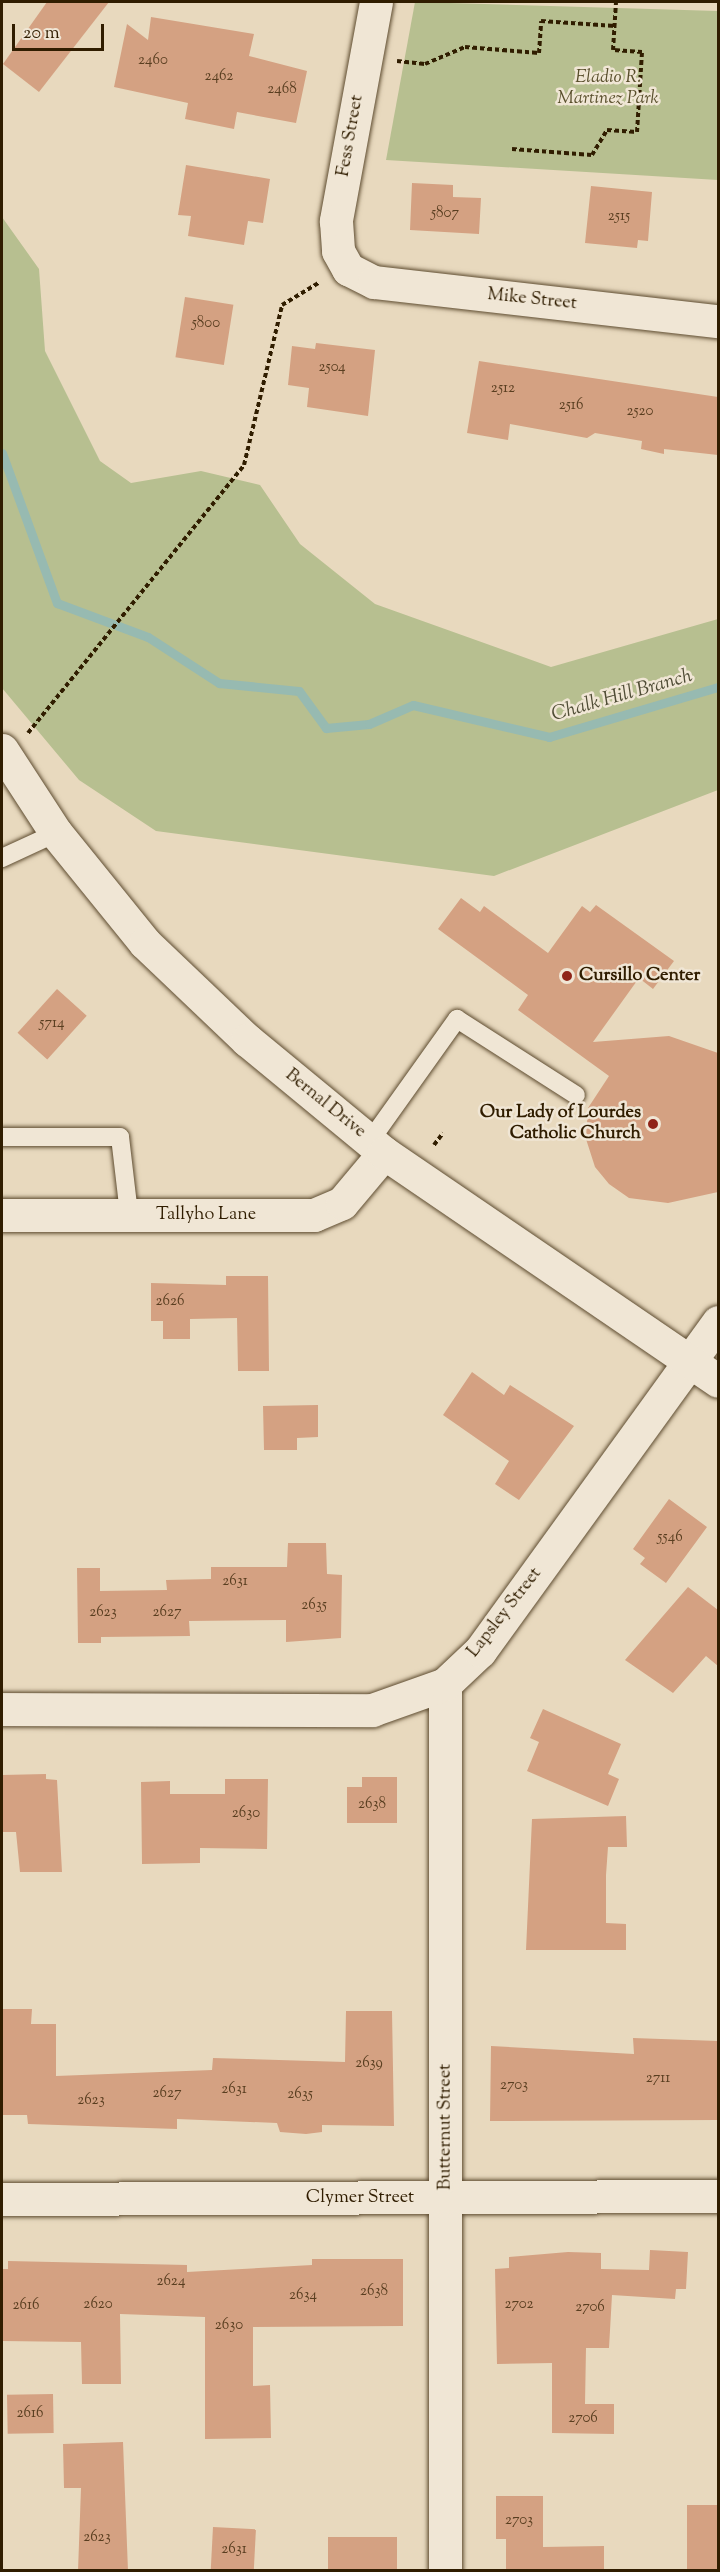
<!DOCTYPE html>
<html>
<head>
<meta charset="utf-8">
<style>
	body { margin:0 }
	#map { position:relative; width:720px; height:2572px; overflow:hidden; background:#e8d9be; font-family:"Sorts Mill Goudy",serif }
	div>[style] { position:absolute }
	.green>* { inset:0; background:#b7bf90 }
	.stream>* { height:9px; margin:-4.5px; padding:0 4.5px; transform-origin:4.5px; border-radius:4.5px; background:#97bab1 }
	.building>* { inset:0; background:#d4a182; transform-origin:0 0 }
	.path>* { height:4px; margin-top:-2px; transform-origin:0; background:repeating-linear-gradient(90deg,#301d00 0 4.5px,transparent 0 7.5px) }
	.roads { filter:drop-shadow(0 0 2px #5e4c30) drop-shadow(0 0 2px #5e4c30) }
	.service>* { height:18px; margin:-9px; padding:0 9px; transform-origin:9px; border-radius:9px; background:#f0e6d5 }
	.minor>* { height:33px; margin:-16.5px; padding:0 16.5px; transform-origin:16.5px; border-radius:16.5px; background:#f0e6d5 }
	.tertiary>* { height:33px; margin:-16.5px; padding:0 16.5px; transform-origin:16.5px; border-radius:16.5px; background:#f0e6d5 }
	.dots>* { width:16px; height:16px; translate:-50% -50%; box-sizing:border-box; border:3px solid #f0e6d5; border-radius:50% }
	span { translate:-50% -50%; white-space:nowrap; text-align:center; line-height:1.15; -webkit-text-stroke:5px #f0e6d5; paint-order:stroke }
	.number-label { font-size:15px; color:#593e20 }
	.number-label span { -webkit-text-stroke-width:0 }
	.park-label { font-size:18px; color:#584e2b; font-style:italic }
	.street-label { font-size:18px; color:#301d00 }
	.poi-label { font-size:18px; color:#301d00; font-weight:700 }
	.left { translate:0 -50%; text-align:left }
	.right { translate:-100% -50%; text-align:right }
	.water-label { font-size:20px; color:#4f4c35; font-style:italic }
	.frame { position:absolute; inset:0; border:3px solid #301d00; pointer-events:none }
	.scale { position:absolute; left:12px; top:24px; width:92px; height:27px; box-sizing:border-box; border:3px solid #301d00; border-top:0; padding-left:8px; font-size:18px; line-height:21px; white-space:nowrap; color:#301d00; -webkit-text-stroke:4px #f0e6d5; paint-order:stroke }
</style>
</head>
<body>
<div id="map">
	<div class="green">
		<div style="clip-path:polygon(415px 2px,718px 11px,718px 180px,386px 160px)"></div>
		<div style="clip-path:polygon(2px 217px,39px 269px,45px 351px,100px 461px,131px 483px,201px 471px,260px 485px,300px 544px,375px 604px,551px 667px,718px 619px,718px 790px,494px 876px,156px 831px,79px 780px,2px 688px)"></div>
	</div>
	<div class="stream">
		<div style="left:2px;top:453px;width:160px;rotate:69.9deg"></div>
		<div style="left:57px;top:603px;width:97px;rotate:20.5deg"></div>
		<div style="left:148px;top:637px;width:85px;rotate:32.9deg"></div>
		<div style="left:219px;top:683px;width:80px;rotate:5.7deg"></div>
		<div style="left:299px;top:691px;width:46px;rotate:53.9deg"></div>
		<div style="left:326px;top:728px;width:43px;rotate:-5.3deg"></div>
		<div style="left:369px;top:724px;width:48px;rotate:-23.4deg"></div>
		<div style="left:413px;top:705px;width:140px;rotate:13.2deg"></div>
		<div style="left:549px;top:737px;width:176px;rotate:-16.5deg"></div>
	</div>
	<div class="building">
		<div style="clip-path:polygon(47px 2px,109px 2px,39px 92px,3px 64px)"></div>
		<div style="clip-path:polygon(151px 17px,254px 34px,249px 56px,307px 71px,296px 123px,237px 112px,234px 129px,185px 119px,188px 103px,114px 87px,127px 24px,148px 40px)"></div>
		<div style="clip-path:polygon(186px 165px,270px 179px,263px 223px,248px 221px,244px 245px,188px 236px,191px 216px,178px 215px)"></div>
		<div style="clip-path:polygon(412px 183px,453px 185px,453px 197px,481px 198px,479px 234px,410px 230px)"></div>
		<div style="clip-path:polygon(591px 186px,652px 192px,648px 241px,638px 240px,637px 248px,585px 243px)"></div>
		<div style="left:185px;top:297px;width:49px;height:61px;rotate:9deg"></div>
		<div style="clip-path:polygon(316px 343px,375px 350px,368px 416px,307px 407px,309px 388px,288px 385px,292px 346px,315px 349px)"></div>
		<div style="clip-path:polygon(479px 361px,718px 397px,718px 455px,664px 449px,664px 454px,641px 449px,642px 441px,595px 433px,587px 438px,510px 424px,508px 440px,467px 433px)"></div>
		<div style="clip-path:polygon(461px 898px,480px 912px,484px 906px,548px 953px,582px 906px,590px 912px,596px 905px,674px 961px,653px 989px,639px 978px,593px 1042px,669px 1036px,718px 1053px,718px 1192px,668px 1203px,629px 1198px,609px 1184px,595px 1167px,586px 1139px,588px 1108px,609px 1076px,518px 1010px,528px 995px,438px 929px)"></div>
		<div style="left:57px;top:989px;width:40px;height:59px;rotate:42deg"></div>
		<div style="clip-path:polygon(226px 1276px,268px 1276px,269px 1371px,238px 1371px,237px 1318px,190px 1319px,190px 1339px,163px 1339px,163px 1321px,151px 1321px,151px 1283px,226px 1285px)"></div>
		<div style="clip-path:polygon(472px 1372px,504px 1395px,510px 1385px,574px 1426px,519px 1500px,495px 1484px,509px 1461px,443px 1415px)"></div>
		<div style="clip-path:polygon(318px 1405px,318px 1437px,297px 1438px,297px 1450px,264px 1450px,263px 1406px)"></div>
		<div style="clip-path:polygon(669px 1499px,707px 1527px,666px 1583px,640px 1564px,645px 1558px,633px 1549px)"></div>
		<div style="clip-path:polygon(288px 1543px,326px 1543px,327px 1574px,342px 1575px,341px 1638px,286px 1642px,286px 1620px,189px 1621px,190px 1636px,101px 1637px,101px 1643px,78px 1643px,77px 1568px,100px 1568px,100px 1591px,167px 1590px,166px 1580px,211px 1579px,211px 1567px,287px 1567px)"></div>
		<div style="clip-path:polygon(688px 1587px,718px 1610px,718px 1666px,706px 1656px,673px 1693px,625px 1660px)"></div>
		<div style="clip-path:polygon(543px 1709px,621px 1744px,608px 1774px,619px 1779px,608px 1806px,527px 1771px,539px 1742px,530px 1738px)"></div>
		<div style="clip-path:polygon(46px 1774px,46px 1779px,57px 1780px,62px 1872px,20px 1872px,16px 1832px,2px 1832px,2px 1775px)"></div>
		<div style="clip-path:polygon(362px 1777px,397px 1777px,397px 1823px,347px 1823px,347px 1787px,362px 1787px)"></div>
		<div style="clip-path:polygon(225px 1779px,268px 1779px,267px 1849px,200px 1848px,200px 1863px,142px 1864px,141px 1782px,170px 1781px,170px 1794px,225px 1794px)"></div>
		<div style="clip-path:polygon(626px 1816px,627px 1847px,608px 1847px,606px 1875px,606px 1923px,626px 1924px,626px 1950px,526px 1950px,532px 1819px)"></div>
		<div style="clip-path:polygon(2px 2009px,32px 2009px,31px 2024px,56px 2024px,56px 2076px,212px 2070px,213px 2058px,345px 2062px,346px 2011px,392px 2011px,394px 2126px,322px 2125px,322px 2132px,306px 2134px,280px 2132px,277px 2123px,177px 2119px,177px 2129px,28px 2124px,27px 2115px,2px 2115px)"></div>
		<div style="clip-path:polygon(633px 2038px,718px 2041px,718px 2120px,490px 2121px,491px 2046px,634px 2054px)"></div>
		<div style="clip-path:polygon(650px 2250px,688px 2252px,686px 2289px,676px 2289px,675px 2299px,612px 2295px,609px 2348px,586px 2348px,585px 2404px,614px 2404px,614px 2434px,552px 2433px,552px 2363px,497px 2364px,495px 2269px,509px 2268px,509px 2257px,568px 2252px,601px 2253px,601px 2269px,649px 2270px)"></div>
		<div style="clip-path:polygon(312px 2259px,403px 2259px,403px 2326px,253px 2327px,253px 2386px,270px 2385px,271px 2438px,205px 2439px,205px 2317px,120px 2314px,121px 2384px,82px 2384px,81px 2342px,2px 2341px,2px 2269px,8px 2269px,8px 2261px,187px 2265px,187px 2272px,312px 2265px)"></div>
		<div style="left:53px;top:2394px;width:39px;height:46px;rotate:89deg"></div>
		<div style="clip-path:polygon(123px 2442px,128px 2571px,78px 2571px,81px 2488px,64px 2488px,63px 2444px)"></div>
		<div style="clip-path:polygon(496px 2496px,543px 2496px,543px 2547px,604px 2546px,604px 2571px,506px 2571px,506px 2539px,496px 2539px)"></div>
		<div style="left:687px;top:2505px;width:31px;height:66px"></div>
		<div style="left:213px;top:2527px;width:43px;height:44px;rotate:3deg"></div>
		<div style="left:328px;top:2537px;width:69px;height:34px"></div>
	</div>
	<div class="path">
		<div style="left:397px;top:61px;width:28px;rotate:6deg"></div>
		<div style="left:425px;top:64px;width:43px;rotate:-23deg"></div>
		<div style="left:465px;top:47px;width:74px;rotate:4.6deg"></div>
		<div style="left:539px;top:53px;width:32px;rotate:-86deg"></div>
		<div style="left:541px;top:21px;width:74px;rotate:3.9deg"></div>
		<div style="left:512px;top:149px;width:80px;rotate:4.3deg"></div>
		<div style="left:592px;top:155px;width:29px;rotate:-59deg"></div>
		<div style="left:607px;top:130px;width:30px;rotate:4deg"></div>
		<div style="left:637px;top:132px;width:80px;rotate:-86.4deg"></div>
		<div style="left:642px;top:52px;width:29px;rotate:-176deg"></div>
		<div style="left:613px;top:50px;width:48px;rotate:-86.4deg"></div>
		<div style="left:28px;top:733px;width:344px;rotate:-51.1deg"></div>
		<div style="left:244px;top:465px;width:164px;rotate:-76.6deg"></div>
		<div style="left:282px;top:305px;width:44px;rotate:-31.2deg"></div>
		<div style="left:434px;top:1145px;width:15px;rotate:-53deg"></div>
	</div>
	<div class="roads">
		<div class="service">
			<div style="left:2px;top:858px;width:60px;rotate:-24.8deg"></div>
			<div style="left:2px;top:1137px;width:118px"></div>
			<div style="left:120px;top:1137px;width:78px;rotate:83.3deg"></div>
			<div style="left:370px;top:1141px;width:150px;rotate:-54.5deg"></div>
			<div style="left:457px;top:1019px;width:141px;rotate:32.6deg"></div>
		</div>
		<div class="minor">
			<div style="left:376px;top:2px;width:223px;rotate:100.4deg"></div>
			<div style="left:336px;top:221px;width:30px;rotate:86deg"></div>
			<div style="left:338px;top:251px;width:21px;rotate:61deg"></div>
			<div style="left:348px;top:269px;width:29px;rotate:27deg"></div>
			<div style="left:374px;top:282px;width:346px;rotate:6.5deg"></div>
			<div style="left:2px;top:1215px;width:312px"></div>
			<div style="left:314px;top:1215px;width:30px;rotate:-23deg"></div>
			<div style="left:342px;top:1203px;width:65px;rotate:-50deg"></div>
			<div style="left:445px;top:1684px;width:886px;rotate:90deg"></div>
			<div style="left:2px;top:1709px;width:370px;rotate:0.2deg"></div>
			<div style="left:372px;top:1710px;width:77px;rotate:-19.6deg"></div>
			<div style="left:445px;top:1684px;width:48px;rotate:-43.3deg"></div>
			<div style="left:480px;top:1651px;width:406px;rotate:-54.1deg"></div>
			<div style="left:2px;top:2199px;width:716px;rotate:-0.24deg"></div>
		</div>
		<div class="tertiary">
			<div style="left:2px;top:750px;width:99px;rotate:57deg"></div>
			<div style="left:56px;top:833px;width:141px;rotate:51deg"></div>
			<div style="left:145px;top:943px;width:141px;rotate:43.6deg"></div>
			<div style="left:247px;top:1040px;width:178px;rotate:39.5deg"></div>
			<div style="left:384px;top:1153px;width:404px;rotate:34.3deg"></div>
		</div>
	</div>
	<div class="dots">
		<div style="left:567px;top:976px;background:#8f2418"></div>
		<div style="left:653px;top:1124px;background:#8f2418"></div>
	</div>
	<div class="number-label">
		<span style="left:153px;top:61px">2460</span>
		<span style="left:219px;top:77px">2462</span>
		<span style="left:282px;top:90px">2468</span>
		<span style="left:445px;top:214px">5807</span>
		<span style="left:619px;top:217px">2515</span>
		<span style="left:206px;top:324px">5800</span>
		<span style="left:332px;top:368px">2504</span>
		<span style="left:503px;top:389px">2512</span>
		<span style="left:571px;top:406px">2516</span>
		<span style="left:640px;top:412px">2520</span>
		<span style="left:52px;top:1024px">5714</span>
		<span style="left:170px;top:1302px">2626</span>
		<span style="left:670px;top:1538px">5546</span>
		<span style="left:235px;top:1582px">2631</span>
		<span style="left:314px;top:1606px">2635</span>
		<span style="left:103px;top:1613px">2623</span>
		<span style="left:167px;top:1613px">2627</span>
		<span style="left:372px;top:1805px">2638</span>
		<span style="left:246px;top:1814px">2630</span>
		<span style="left:369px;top:2064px">2639</span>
		<span style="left:658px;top:2079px">2711</span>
		<span style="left:514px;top:2086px">2703</span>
		<span style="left:234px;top:2090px">2631</span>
		<span style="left:167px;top:2094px">2627</span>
		<span style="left:300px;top:2095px">2635</span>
		<span style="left:91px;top:2101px">2623</span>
		<span style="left:171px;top:2282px">2624</span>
		<span style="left:374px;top:2292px">2638</span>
		<span style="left:303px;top:2296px">2634</span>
		<span style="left:98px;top:2305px">2620</span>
		<span style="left:519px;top:2305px">2702</span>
		<span style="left:26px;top:2306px">2616</span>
		<span style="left:590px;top:2308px">2706</span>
		<span style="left:229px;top:2326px">2630</span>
		<span style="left:30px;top:2414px">2616</span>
		<span style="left:583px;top:2419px">2706</span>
		<span style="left:519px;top:2521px">2703</span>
		<span style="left:97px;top:2538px">2623</span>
		<span style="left:234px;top:2550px">2631</span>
	</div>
	<div class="park-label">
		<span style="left:608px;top:89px">Eladio R.<br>Martinez Park</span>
	</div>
	<div class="street-label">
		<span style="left:351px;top:136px;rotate:-80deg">Fess Street</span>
		<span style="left:532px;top:300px;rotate:6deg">Mike Street</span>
		<span style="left:325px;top:1104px;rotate:39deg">Bernal Drive</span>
		<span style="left:206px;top:1215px">Tallyho Lane</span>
		<span style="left:505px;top:1613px;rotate:-52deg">Lapsley Street</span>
		<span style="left:446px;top:2127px;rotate:-90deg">Butternut Street</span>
		<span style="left:360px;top:2198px">Clymer Street</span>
	</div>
	<div class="poi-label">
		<span class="left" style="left:579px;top:976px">Cursillo Center</span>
		<span class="right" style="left:641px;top:1124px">Our Lady of Lourdes<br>Catholic Church</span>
	</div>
	<div class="water-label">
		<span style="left:622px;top:696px;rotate:-16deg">Chalk Hill Branch</span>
	</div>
	<div class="frame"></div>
	<div class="scale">20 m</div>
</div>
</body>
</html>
